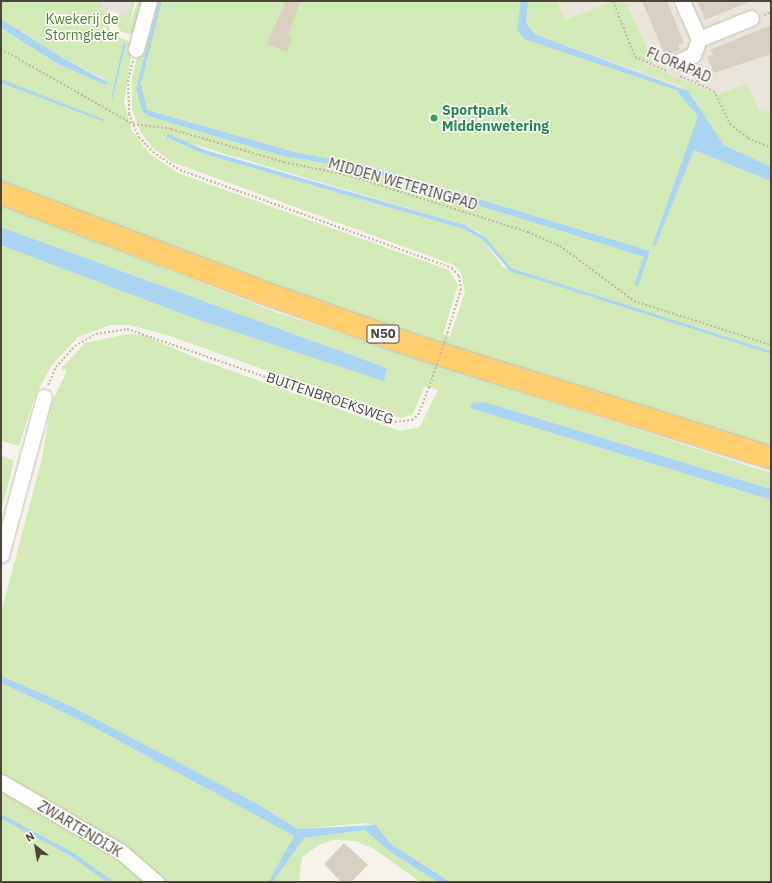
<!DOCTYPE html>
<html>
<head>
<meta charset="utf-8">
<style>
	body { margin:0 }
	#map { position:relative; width:772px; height:883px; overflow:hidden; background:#f6f3ec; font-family:"IBM Plex Sans",sans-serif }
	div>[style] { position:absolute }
	.residential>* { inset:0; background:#eae5da }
	.green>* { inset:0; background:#d2eab5 }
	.parking>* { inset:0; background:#e5e3e0 }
	.water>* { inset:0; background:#a9d4f2 }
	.stream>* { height:3.5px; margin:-1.75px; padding:0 1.75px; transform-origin:1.75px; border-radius:1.75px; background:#a9d4f2 }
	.building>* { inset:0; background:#d8cfc1 }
	.path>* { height:2px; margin-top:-1px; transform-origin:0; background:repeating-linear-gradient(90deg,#c4b79f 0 2px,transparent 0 4px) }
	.roads { filter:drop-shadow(0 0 1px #c2bbae) drop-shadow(0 0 1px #c2bbae) }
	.minor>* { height:15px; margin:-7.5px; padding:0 7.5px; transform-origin:7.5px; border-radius:7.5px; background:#fff }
	.highway>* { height:22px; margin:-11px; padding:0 11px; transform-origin:11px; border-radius:11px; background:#ffcf6e }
	.path-bridge>* { height:2px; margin-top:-1px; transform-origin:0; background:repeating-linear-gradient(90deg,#c4b79f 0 2px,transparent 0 4px) }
	.dots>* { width:11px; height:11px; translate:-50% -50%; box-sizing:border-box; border:2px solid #fff; border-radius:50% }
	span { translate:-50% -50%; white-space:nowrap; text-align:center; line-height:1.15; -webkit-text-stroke:3px #fff; paint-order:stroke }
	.shield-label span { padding:1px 3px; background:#fff; border:1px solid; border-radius:3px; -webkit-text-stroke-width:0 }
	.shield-label { font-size:13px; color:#4b4439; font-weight:700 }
	.park-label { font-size:14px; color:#4a7f2a }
	.street-label { font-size:14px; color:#4b4439 }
	.leisure-label { font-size:14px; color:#27864d; font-weight:700 }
	.left { translate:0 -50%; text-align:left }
	.frame { position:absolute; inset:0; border:2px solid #4b4439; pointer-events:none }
	.north { position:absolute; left:16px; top:827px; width:40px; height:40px; -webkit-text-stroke:3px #fff; paint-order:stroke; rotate:329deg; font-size:11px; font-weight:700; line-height:16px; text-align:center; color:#4b4439 }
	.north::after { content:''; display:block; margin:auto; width:14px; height:18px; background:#4b4439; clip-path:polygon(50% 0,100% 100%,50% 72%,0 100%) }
</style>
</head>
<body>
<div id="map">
	<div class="residential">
		<div style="clip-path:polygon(525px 1px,771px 1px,771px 172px,714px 149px,676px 87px,523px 30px)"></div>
	</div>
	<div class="green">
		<div style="clip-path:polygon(evenodd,1px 1px,103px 1px,101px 9px,110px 11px,108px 24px,111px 34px,133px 43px,124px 102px,132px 131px,150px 154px,178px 173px,449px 270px,458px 285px,443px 334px,450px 337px,465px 292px,461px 273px,454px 265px,172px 162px,154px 149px,141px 133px,132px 109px,132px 77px,152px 1px,159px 1px,136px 88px,148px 116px,279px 155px,368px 171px,644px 257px,636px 287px,650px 251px,367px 165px,298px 153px,147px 110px,142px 93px,142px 76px,162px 1px,525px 1px,522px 33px,676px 90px,698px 116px,652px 246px,656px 245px,694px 150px,771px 181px,771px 351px,511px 268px,479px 232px,465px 225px,165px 136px,204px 154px,464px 229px,483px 240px,503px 267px,771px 354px,771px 454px,496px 369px,1px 185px,1px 83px,105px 122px,1px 79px,1px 28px,58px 64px,108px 81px,63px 58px,1px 19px,1px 1px,126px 43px,113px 98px,111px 99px,123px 44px,126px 43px)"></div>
		<div style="clip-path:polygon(131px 1px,135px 1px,128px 29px,138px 1px,145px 1px,137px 33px,130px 34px,119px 31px,117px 23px,120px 13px,127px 15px)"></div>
		<div style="clip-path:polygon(528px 1px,557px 1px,565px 20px,613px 1px,627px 4px,654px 65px,641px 60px,641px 63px,719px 95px,747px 83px,759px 110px,770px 113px,771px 167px,724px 145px,711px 130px,695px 99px,680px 85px,534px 34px,526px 23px)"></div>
		<div style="clip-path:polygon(1px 204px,275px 312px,771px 473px,771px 489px,484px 402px,471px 408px,771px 500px,771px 882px,450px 882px,391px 844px,379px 828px,368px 823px,298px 829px,254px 802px,71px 706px,1px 676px,1px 613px,42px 458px,51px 405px,67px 370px,60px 370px,85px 343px,127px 334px,143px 335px,201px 360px,400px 431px,420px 427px,438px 390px,425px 386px,412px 415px,400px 418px,167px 335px,129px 325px,110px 325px,78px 337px,51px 366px,35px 396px,19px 446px,1px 441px,1px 245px,384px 380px,387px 368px,1px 227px)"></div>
		<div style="clip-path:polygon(1px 455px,14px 461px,1px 512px)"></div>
		<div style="clip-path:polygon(1px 683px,84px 722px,294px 836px,268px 882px,162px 882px,1px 778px)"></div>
		<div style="clip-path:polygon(1px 789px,123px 858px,149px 882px,1px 882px)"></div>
		<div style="clip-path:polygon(365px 830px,390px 852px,438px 882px,420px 882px,374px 849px,356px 841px,334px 840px,319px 845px,302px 857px,299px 882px,273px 882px,304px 838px)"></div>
	</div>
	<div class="parking">
		<div style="clip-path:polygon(103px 1px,131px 1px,127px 16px,101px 9px)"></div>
	</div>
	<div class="water">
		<div style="clip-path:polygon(159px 1px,162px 1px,141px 83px,147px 110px,298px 153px,367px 165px,650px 251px,638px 286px,634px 285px,644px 257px,368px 171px,279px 155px,148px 116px,142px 111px,136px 88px)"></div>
		<div style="clip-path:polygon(521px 1px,528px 1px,526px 23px,534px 34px,688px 91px,724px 145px,771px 167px,771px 181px,694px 150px,656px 245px,652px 246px,698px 116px,676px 90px,524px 39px,517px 30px)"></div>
		<div style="clip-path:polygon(1px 19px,63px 58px,109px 83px,104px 84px,58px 64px,1px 28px)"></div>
		<div style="clip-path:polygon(126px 43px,113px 98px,111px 99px,123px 44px)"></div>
		<div style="clip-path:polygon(1px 79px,105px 120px,105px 122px,1px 83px)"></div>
		<div style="clip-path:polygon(168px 134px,205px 150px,465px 225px,486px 238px,511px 268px,771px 351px,771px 354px,510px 271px,483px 240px,464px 229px,204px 154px,166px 137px)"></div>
		<div style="clip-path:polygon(1px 227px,387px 368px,384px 381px,199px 320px,1px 245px)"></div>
		<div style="clip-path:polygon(484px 402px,771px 489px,771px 500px,470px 408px,473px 403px)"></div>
		<div style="clip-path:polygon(1px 676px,71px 706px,254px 802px,298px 829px,376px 825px,391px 844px,450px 882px,438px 882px,390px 852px,365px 830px,304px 838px,273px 882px,268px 882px,294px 836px,84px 722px,1px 683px)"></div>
	</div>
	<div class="stream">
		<div style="left:1px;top:816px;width:78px;rotate:28.2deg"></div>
		<div style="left:70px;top:853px;width:50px;rotate:35.3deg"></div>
	</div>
	<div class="building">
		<div style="clip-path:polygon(286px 1px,300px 1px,288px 36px,292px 37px,287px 52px,267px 44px)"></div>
		<div style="clip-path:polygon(642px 1px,667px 1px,684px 43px,678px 45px,680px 50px,665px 56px)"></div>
		<div style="clip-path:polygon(697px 1px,751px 1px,705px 20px)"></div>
		<div style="clip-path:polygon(771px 25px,771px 54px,714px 73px,707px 57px,713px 55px,710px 50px)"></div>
		<div style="clip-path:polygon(344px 843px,368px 865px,351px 882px,341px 882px,324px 864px)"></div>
	</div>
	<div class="path">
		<div style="left:613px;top:1px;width:60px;rotate:68.6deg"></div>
		<div style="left:635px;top:57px;width:34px;rotate:24deg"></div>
		<div style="left:764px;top:15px;width:8px;rotate:-23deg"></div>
		<div style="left:1px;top:49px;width:152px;rotate:29.6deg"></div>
		<div style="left:133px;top:124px;width:38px;rotate:7deg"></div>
		<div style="left:171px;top:129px;width:118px;rotate:16.3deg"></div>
		<div style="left:284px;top:162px;width:68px;rotate:11.8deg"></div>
		<div style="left:351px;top:176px;width:186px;rotate:17.6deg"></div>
		<div style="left:528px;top:232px;width:35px;rotate:24deg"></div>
		<div style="left:560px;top:246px;width:92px;rotate:36.6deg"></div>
		<div style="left:634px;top:301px;width:144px;rotate:17.8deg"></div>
		<div style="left:133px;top:61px;width:20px;rotate:105deg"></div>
		<div style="left:128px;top:80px;width:34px;rotate:88deg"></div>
		<div style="left:129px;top:114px;width:25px;rotate:67deg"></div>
		<div style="left:139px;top:137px;width:21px;rotate:47deg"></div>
		<div style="left:153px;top:152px;width:32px;rotate:34deg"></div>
		<div style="left:180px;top:170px;width:289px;rotate:19.8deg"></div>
		<div style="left:452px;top:268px;width:11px;rotate:49deg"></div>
		<div style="left:459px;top:276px;width:13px;rotate:81deg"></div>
		<div style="left:461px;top:289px;width:47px;rotate:107.3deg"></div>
		<div style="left:680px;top:76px;width:37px;rotate:24deg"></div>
		<div style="left:714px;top:91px;width:37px;rotate:64deg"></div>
		<div style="left:730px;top:124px;width:23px;rotate:38deg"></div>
		<div style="left:748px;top:138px;width:25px;rotate:23deg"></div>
		<div style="left:697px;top:82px;width:16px;rotate:-79deg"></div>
		<div style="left:48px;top:385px;width:20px;rotate:-66deg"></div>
		<div style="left:56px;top:367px;width:28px;rotate:-48deg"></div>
		<div style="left:75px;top:346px;width:24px;rotate:-30deg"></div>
		<div style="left:96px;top:334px;width:31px;rotate:-9deg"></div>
		<div style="left:127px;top:329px;width:284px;rotate:19.1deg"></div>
		<div style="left:395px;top:422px;width:17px;rotate:-7deg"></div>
		<div style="left:412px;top:420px;width:8px;rotate:-40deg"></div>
		<div style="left:418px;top:415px;width:29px;rotate:-68deg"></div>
	</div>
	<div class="roads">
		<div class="minor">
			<div style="left:699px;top:39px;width:56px;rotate:-22deg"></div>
			<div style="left:136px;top:49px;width:50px;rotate:-74.8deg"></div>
			<div style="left:677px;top:62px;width:17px;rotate:-24deg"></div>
			<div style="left:693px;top:55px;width:17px;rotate:-69deg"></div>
			<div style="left:699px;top:39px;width:42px;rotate:-114.1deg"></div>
			<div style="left:1px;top:555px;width:164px;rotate:-74.8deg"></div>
			<div style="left:1px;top:782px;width:138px;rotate:30.1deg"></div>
			<div style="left:120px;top:851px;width:48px;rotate:40.7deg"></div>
		</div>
		<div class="highway">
			<div style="left:1px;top:193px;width:278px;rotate:20.8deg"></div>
			<div style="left:261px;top:292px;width:176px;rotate:19.3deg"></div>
			<div style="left:427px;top:350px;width:361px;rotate:17.4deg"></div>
		</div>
	</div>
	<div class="path-bridge">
		<div style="left:429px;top:388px;width:57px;rotate:-71.6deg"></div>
	</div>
	<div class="dots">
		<div style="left:434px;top:118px;background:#2e9e5b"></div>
	</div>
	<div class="shield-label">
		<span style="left:383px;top:334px">N50</span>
	</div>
	<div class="park-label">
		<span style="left:82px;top:27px">Kwekerij de<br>Stormgieter</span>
	</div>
	<div class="street-label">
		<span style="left:679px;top:65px;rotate:23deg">FLORAPAD</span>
		<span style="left:403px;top:184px;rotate:16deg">MIDDEN WETERINGPAD</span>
		<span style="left:330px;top:398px;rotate:19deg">BUITENBROEKSWEG</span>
		<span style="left:80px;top:829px;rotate:31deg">ZWARTENDIJK</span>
	</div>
	<div class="leisure-label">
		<span class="left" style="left:442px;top:118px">Sportpark<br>Middenwetering</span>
	</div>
	<div class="frame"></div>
	<div class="north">N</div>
</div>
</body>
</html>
